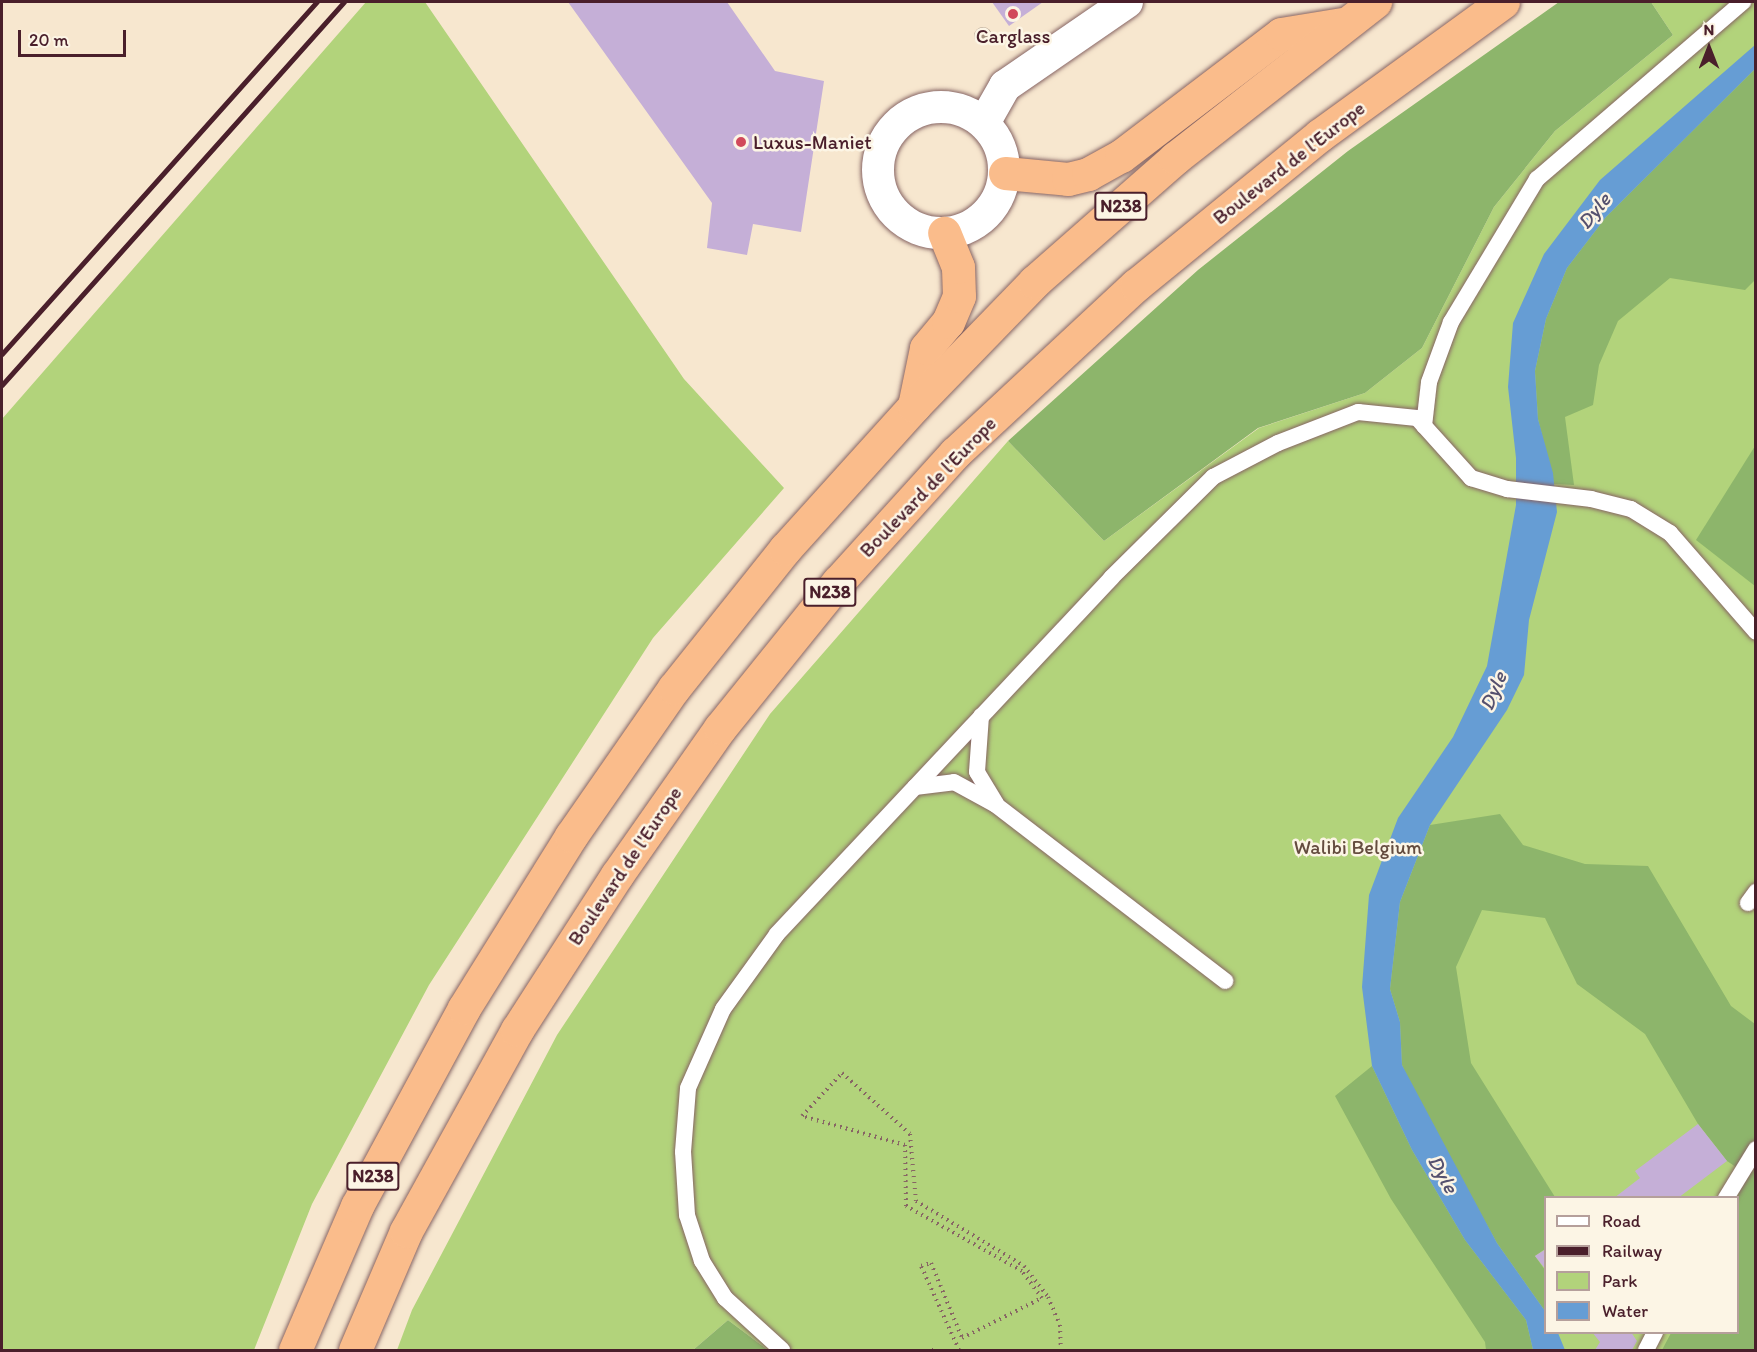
<!DOCTYPE html>
<html>
<head>
<meta charset="utf-8">
<style>
	body { margin:0 }
	#map { position:relative; width:1757px; height:1352px; overflow:hidden; background:#f7e7cf; font-family:Itim,sans-serif }
	div>[style] { position:absolute }
	.green>* { inset:0; background:#b2d37b }
	.forest>* { inset:0; background:#8db56b }
	.water>* { inset:0; background:#669dd4 }
	.building>* { inset:0; background:#c5afd7 }
	.path>* { height:4px; margin-top:-2px; transform-origin:0; background:repeating-linear-gradient(90deg,#876564 0 1.5px,transparent 0 6px) }
	.roads { filter:drop-shadow(0 0 2px #876564) drop-shadow(0 0 2px #876564) }
	.service>* { height:16px; margin:-8px; padding:0 8px; transform-origin:8px; border-radius:8px; background:#fff }
	.minor>* { height:32px; margin:-16px; padding:0 16px; transform-origin:16px; border-radius:16px; background:#fff }
	.minor>.ring { margin:-16px; padding:0; box-sizing:content-box; background:none; border:32px solid #fff; border-radius:50% }
	.trunk>* { height:33px; margin:-16.5px; padding:0 16.5px; transform-origin:16.5px; border-radius:16.5px; background:#fabc8b }
	.rail>* { height:4.5px; margin:-2.25px; padding:0 2.25px; transform-origin:2.25px; border-radius:2.25px; background:#4a1f2b }
	.trees>* { width:18px; height:18px; margin:-9px; border-radius:50%; background:#a69280 }
	.dots>* { width:16px; height:16px; translate:-50% -50%; box-sizing:border-box; border:3px solid #fcf5e5; border-radius:50% }
	span { translate:-50% -50%; white-space:nowrap; text-align:center; line-height:1.15; -webkit-text-stroke:5px #fcf5e5; paint-order:stroke }
	.shield-label span { padding:2px 4px; background:#fcf5e5; border:2px solid; border-radius:4px; -webkit-text-stroke-width:0 }
	.shield-label { font-size:18px; color:#4a1f2b; font-weight:700 }
	.poi-label { font-size:20px; color:#4a1f2b }
	.left { translate:0 -50%; text-align:left }
	.street-label { font-size:20px; color:#4a1f2b }
	.park-label { font-size:20px; color:#644c3f }
	.water-label { font-size:21px; color:#55516f; font-style:italic }
	.frame { position:absolute; inset:0; border:3px solid #4a1f2b; pointer-events:none }
	.legend { position:absolute; left:1544px; top:1196px; width:195px; height:138px; box-sizing:border-box; background:#fcf5e5; border:2px solid #b59f9b; margin:0; padding:8px 10px; list-style:none; font-size:18px; color:#4a1f2b }
	.legend li { display:flex; align-items:center; gap:12px; height:30px }
	.legend b { width:30px; border:2px solid #b59f9b }
	.north { position:absolute; left:1679px; top:18px; width:60px; height:60px; -webkit-text-stroke:4px #fcf5e5; paint-order:stroke; rotate:0deg; font-size:16px; font-weight:700; line-height:24px; text-align:center; color:#4a1f2b }
	.north::after { content:''; display:block; margin:auto; width:21px; height:27px; background:#4a1f2b; clip-path:polygon(50% 0,100% 100%,50% 72%,0 100%) }
	.scale { position:absolute; left:18px; top:30px; width:108px; height:27px; box-sizing:border-box; border:3px solid #4a1f2b; border-top:0; padding-left:8px; font-size:18px; line-height:21px; white-space:nowrap; color:#4a1f2b; -webkit-text-stroke:4px #fcf5e5; paint-order:stroke }
</style>
</head>
<body>
<div id="map">
	<div class="green">
		<div style="clip-path:polygon(366px 2px,425px 2px,684px 379px,784px 488px,653px 638px,429px 985px,312px 1204px,254px 1350px,2px 1350px,2px 419px)"></div>
		<div style="clip-path:polygon(evenodd,1651px 2px,1755px 2px,1755px 1350px,768px 1350px,728px 1320px,693px 1350px,397px 1350px,412px 1310px,557px 1035px,770px 714px,1008px 441px,1104px 541px,1259px 428px,1365px 393px,1422px 348px,1494px 207px,1555px 131px,1673px 35px,1651px 2px,1546px 1198px,1738px 1198px,1738px 1332px,1546px 1332px,1546px 1198px)"></div>
	</div>
	<div class="forest">
		<div style="clip-path:polygon(1559px 2px,1651px 2px,1673px 35px,1555px 131px,1494px 207px,1422px 348px,1365px 393px,1258px 428px,1104px 541px,1008px 441px,1198px 270px,1348px 151px)"></div>
		<div style="clip-path:polygon(1755px 69px,1755px 280px,1745px 290px,1670px 278px,1618px 321px,1599px 365px,1593px 405px,1565px 417px,1574px 485px,1554px 484px,1538px 419px,1535px 371px,1546px 319px,1567px 268px,1606px 217px)"></div>
		<div style="clip-path:polygon(1755px 446px,1755px 586px,1696px 540px)"></div>
		<div style="clip-path:polygon(1500px 814px,1523px 845px,1585px 864px,1648px 866px,1731px 1006px,1755px 1024px,1755px 1350px,1662px 1350px,1671px 1333px,1738px 1332px,1737px 1197px,1748px 1175px,1727px 1161px,1698px 1124px,1645px 1034px,1577px 984px,1545px 918px,1482px 910px,1456px 967px,1471px 1063px,1555px 1197px,1546px 1198px,1545px 1249px,1535px 1256px,1545px 1270px,1545px 1311px,1497px 1243px,1417px 1099px,1402px 1065px,1400px 1022px,1390px 989px,1400px 902px,1430px 825px)"></div>
		<div style="clip-path:polygon(1372px 1066px,1412px 1150px,1465px 1240px,1526px 1320px,1533px 1350px,1486px 1350px,1485px 1342px,1391px 1199px,1335px 1096px)"></div>
		<div style="clip-path:polygon(728px 1320px,768px 1350px,693px 1350px)"></div>
	</div>
	<div class="water">
		<div style="clip-path:polygon(1755px 45px,1755px 69px,1606px 217px,1567px 268px,1546px 319px,1535px 371px,1538px 419px,1553px 473px,1557px 512px,1529px 620px,1524px 675px,1507px 710px,1430px 825px,1400px 902px,1390px 989px,1400px 1022px,1402px 1065px,1497px 1243px,1545px 1311px,1546px 1332px,1558px 1333px,1565px 1350px,1533px 1350px,1526px 1320px,1465px 1240px,1412px 1150px,1372px 1066px,1362px 987px,1369px 895px,1398px 818px,1453px 737px,1487px 666px,1516px 505px,1516px 458px,1508px 387px,1513px 323px,1544px 254px,1600px 180px)"></div>
	</div>
	<div class="building">
		<div style="clip-path:polygon(568px 2px,727px 2px,775px 71px,824px 81px,801px 232px,753px 224px,747px 255px,707px 248px,712px 203px)"></div>
		<div style="clip-path:polygon(992px 2px,1043px 2px,1009px 26px)"></div>
		<div style="clip-path:polygon(1698px 1124px,1727px 1161px,1678px 1198px,1614px 1198px,1640px 1178px,1635px 1171px)"></div>
		<div style="clip-path:polygon(1546px 1249px,1546px 1270px,1535px 1256px)"></div>
		<div style="clip-path:polygon(1592px 1332px,1631px 1332px,1637px 1341px,1632px 1350px,1595px 1350px,1600px 1342px)"></div>
	</div>
	<div class="path">
		<div style="left:932px;top:1350px;width:1px"></div>
		<div style="left:959px;top:1350px;width:92px;rotate:-114.3deg"></div>
		<div style="left:921px;top:1266px;width:10px;rotate:-17deg"></div>
		<div style="left:931px;top:1263px;width:81px;rotate:67.5deg"></div>
		<div style="left:962px;top:1338px;width:89px;rotate:-26.6deg"></div>
		<div style="left:1042px;top:1298px;width:34px;rotate:-127deg"></div>
		<div style="left:1022px;top:1271px;width:133px;rotate:-150.7deg"></div>
		<div style="left:906px;top:1206px;width:61px;rotate:-90.9deg"></div>
		<div style="left:905px;top:1145px;width:107px;rotate:-164.3deg"></div>
		<div style="left:802px;top:1116px;width:59px;rotate:-47.1deg"></div>
		<div style="left:842px;top:1073px;width:91px;rotate:41.9deg"></div>
		<div style="left:910px;top:1134px;width:67px;rotate:84.9deg"></div>
		<div style="left:916px;top:1201px;width:126px;rotate:31deg"></div>
		<div style="left:1024px;top:1266px;width:39px;rotate:52deg"></div>
		<div style="left:1048px;top:1297px;width:30px;rotate:67deg"></div>
		<div style="left:1060px;top:1325px;width:25px;rotate:88deg"></div>
	</div>
	<div class="roads">
		<div class="service">
			<div style="left:1424px;top:426px;width:44px;rotate:-83.5deg"></div>
			<div style="left:1429px;top:382px;width:64px;rotate:-69.9deg"></div>
			<div style="left:1451px;top:322px;width:167px;rotate:-59deg"></div>
			<div style="left:1537px;top:179px;width:272px;rotate:-40.7deg"></div>
			<div style="left:981px;top:716px;width:56px;rotate:94.1deg"></div>
			<div style="left:977px;top:772px;width:37px;rotate:59deg"></div>
			<div style="left:915px;top:787px;width:39px;rotate:-7deg"></div>
			<div style="left:954px;top:782px;width:48px;rotate:28.7deg"></div>
			<div style="left:996px;top:805px;width:289px;rotate:37.5deg"></div>
			<div style="left:1748px;top:903px;width:14px;rotate:-54deg"></div>
			<div style="left:1726px;top:1198px;width:57px;rotate:-58.5deg"></div>
			<div style="left:782px;top:1350px;width:77px;rotate:-137.6deg"></div>
			<div style="left:725px;top:1298px;width:44px;rotate:-121.9deg"></div>
			<div style="left:702px;top:1261px;width:48px;rotate:-108.1deg"></div>
			<div style="left:687px;top:1215px;width:63px;rotate:-93.6deg"></div>
			<div style="left:683px;top:1152px;width:64px;rotate:-85.5deg"></div>
			<div style="left:688px;top:1088px;width:86px;rotate:-66.1deg"></div>
			<div style="left:723px;top:1009px;width:92px;rotate:-54.2deg"></div>
			<div style="left:777px;top:934px;width:488px;rotate:-46.8deg"></div>
			<div style="left:1111px;top:578px;width:144px;rotate:-44.7deg"></div>
			<div style="left:1213px;top:477px;width:73px;rotate:-27.6deg"></div>
			<div style="left:1278px;top:443px;width:86px;rotate:-21.2deg"></div>
			<div style="left:1358px;top:412px;width:59px;rotate:5.8deg"></div>
			<div style="left:1417px;top:418px;width:81px;rotate:48deg"></div>
			<div style="left:1471px;top:478px;width:38px;rotate:17deg"></div>
			<div style="left:1507px;top:489px;width:85px;rotate:6.8deg"></div>
			<div style="left:1591px;top:499px;width:41px;rotate:14deg"></div>
			<div style="left:1631px;top:509px;width:46px;rotate:31.6deg"></div>
			<div style="left:1670px;top:533px;width:131px;rotate:49deg"></div>
			<div style="left:1646px;top:1350px;width:20px;rotate:-63deg"></div>
		</div>
		<div class="minor">
			<div class="ring" style="left:878px;top:107px;width:94px;height:94px"></div>
			<div style="left:984px;top:123px;width:43px;rotate:-60.4deg"></div>
			<div style="left:1005px;top:86px;width:148px;rotate:-34.5deg"></div>
		</div>
		<div class="trunk">
			<div style="left:1005px;top:173px;width:63px;rotate:5.4deg"></div>
			<div style="left:1068px;top:179px;width:21px;rotate:-14deg"></div>
			<div style="left:1088px;top:174px;width:38px;rotate:-29deg"></div>
			<div style="left:1121px;top:156px;width:201px;rotate:-37.3deg"></div>
			<div style="left:1281px;top:34px;width:62px;rotate:-9.3deg"></div>
			<div style="left:914px;top:406px;width:59px;rotate:-78.3deg"></div>
			<div style="left:926px;top:348px;width:34px;rotate:-50deg"></div>
			<div style="left:948px;top:322px;width:28px;rotate:-67deg"></div>
			<div style="left:959px;top:296px;width:29px;rotate:-92deg"></div>
			<div style="left:958px;top:267px;width:37px;rotate:-112deg"></div>
			<div style="left:295px;top:1350px;width:157px;rotate:-66.7deg"></div>
			<div style="left:357px;top:1206px;width:225px;rotate:-61.6deg"></div>
			<div style="left:464px;top:1008px;width:203px;rotate:-58.1deg"></div>
			<div style="left:571px;top:836px;width:180px;rotate:-55.2deg"></div>
			<div style="left:674px;top:688px;width:178px;rotate:-51.4deg"></div>
			<div style="left:785px;top:549px;width:193px;rotate:-47.9deg"></div>
			<div style="left:914px;top:406px;width:173px;rotate:-45.9deg"></div>
			<div style="left:1034px;top:282px;width:188px;rotate:-41.3deg"></div>
			<div style="left:1175px;top:158px;width:254px;rotate:-38deg"></div>
			<div style="left:355px;top:1350px;width:129px;rotate:-66.8deg"></div>
			<div style="left:406px;top:1231px;width:230px;rotate:-61.1deg"></div>
			<div style="left:517px;top:1030px;width:184px;rotate:-57.2deg"></div>
			<div style="left:617px;top:875px;width:179px;rotate:-55deg"></div>
			<div style="left:720px;top:728px;width:188px;rotate:-51.1deg"></div>
			<div style="left:838px;top:582px;width:174px;rotate:-47.8deg"></div>
			<div style="left:955px;top:453px;width:247px;rotate:-42.9deg"></div>
			<div style="left:1136px;top:285px;width:237px;rotate:-39.2deg"></div>
			<div style="left:1320px;top:135px;width:226px;rotate:-36deg"></div>
		</div>
	</div>
	<div class="rail">
		<div style="left:2px;top:354px;width:472px;rotate:-48.2deg"></div>
		<div style="left:2px;top:385px;width:513px;rotate:-48.24deg"></div>
	</div>
	<div class="trees">
		<div style="left:983px;top:36px"></div>
	</div>
	<div class="dots">
		<div style="left:1013px;top:14px;background:#d1495b"></div>
		<div style="left:741px;top:142px;background:#d1495b"></div>
	</div>
	<div class="shield-label">
		<span style="left:1121px;top:206px">N238</span>
		<span style="left:830px;top:592px">N238</span>
		<span style="left:373px;top:1176px">N238</span>
	</div>
	<div class="poi-label">
		<span style="left:1013px;top:36px">Carglass</span>
		<span class="left" style="left:753px;top:142px">Luxus-Maniet</span>
	</div>
	<div class="street-label">
		<span style="left:1289px;top:163px;rotate:-38deg">Boulevard de l'Europe</span>
		<span style="left:928px;top:487px;rotate:-46deg">Boulevard de l'Europe</span>
		<span style="left:625px;top:866px;rotate:-56deg">Boulevard de l'Europe</span>
	</div>
	<div class="park-label">
		<span style="left:1358px;top:847px">Walibi Belgium</span>
	</div>
	<div class="water-label">
		<span style="left:1594px;top:211px;rotate:-51deg">Dyle</span>
		<span style="left:1493px;top:691px;rotate:-67deg">Dyle</span>
		<span style="left:1443px;top:1174px;rotate:61deg">Dyle</span>
	</div>
	<div class="frame"></div>
	<ul class="legend">
	<li><b style="height:8px;background:#fff"></b>Road</li>
	<li><b style="height:8px;background:#4a1f2b"></b>Railway</li>
	<li><b style="height:16px;background:#b2d37b"></b>Park</li>
	<li><b style="height:16px;background:#669dd4"></b>Water</li>
	</ul>
	<div class="north">N</div>
	<div class="scale">20 m</div>
</div>
</body>
</html>
